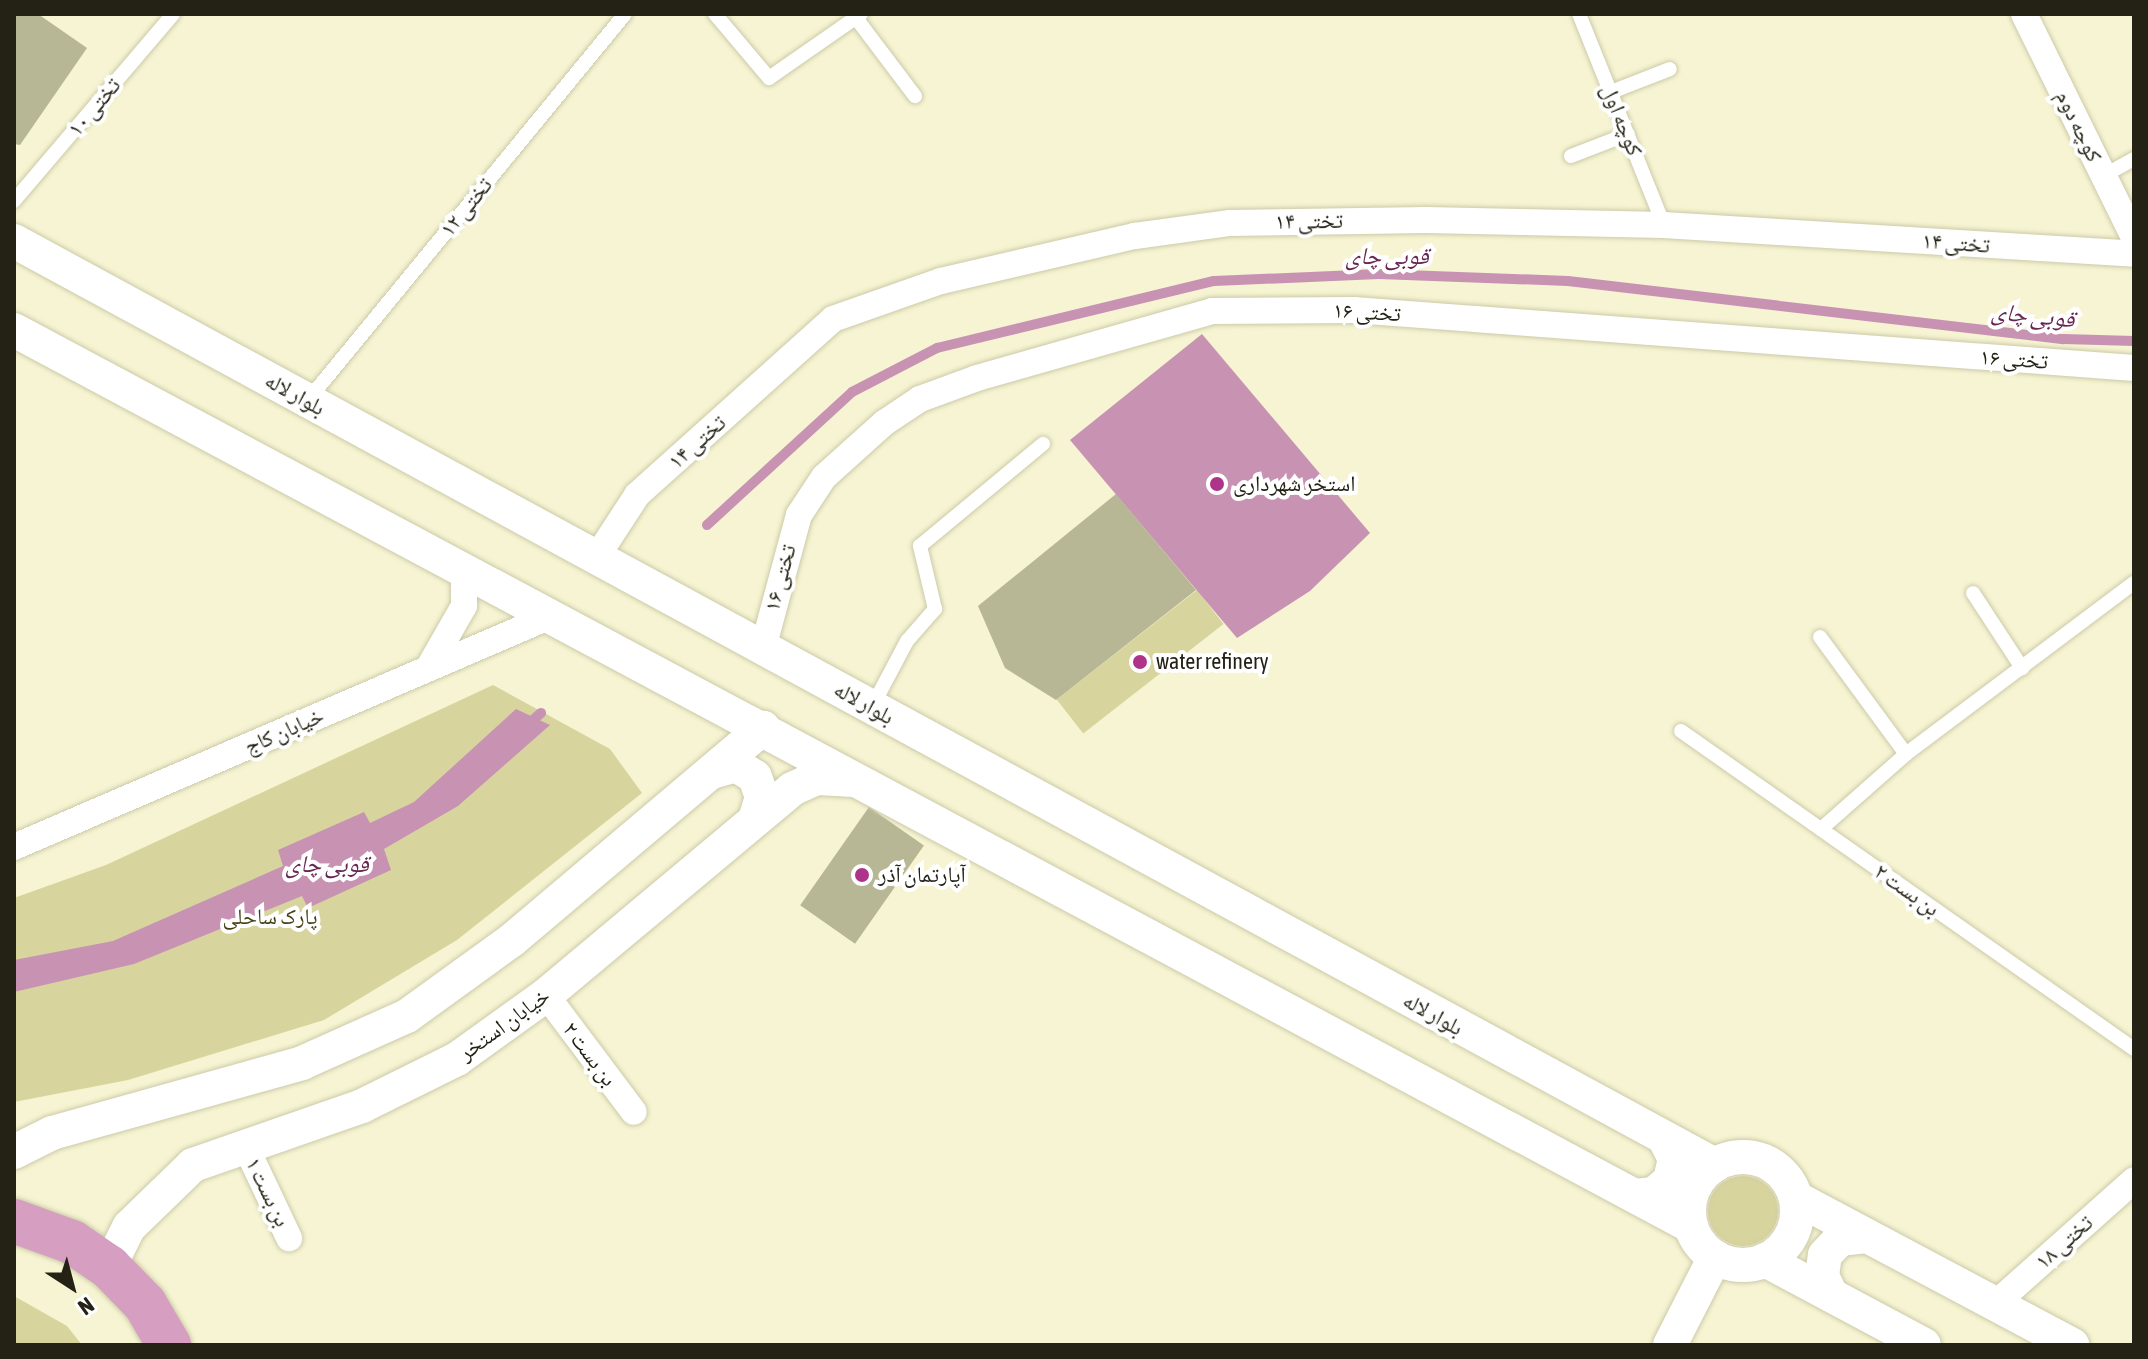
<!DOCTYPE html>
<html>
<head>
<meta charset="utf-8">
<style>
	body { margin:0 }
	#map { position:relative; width:2148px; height:1359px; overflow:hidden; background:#f6f4d2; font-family:"Asap Condensed","Noto Naskh Arabic",sans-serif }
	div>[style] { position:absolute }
	.green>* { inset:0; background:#d8d49e; transform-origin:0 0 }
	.round { border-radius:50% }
	.water>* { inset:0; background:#c893b3 }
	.stream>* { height:10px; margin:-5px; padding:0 5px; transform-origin:5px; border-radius:5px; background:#c893b3 }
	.building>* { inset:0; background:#b7b695; transform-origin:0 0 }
	.roads { filter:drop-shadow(0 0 2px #cccaa9) drop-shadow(0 0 2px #cccaa9) }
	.service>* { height:14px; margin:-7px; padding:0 7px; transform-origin:7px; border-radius:7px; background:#fff }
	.minor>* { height:26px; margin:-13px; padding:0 13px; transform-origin:13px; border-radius:13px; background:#fff }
	.tertiary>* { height:34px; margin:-17px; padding:0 17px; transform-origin:17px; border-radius:17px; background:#fff }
	.tertiary>.ring { margin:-17px; padding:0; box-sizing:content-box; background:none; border:34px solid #fff; border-radius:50% }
	.trunk>* { height:44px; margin:-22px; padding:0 22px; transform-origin:22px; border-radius:22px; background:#d69ec0 }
	.dots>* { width:22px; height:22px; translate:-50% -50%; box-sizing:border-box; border:4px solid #fff; border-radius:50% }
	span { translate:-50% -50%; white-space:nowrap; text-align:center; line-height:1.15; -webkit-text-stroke:8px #fff; paint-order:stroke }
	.street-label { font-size:22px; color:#232215 }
	.poi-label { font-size:22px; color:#232215 }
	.left { translate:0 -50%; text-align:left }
	.park-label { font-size:22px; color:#444013 }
	.water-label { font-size:24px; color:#662751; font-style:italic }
	.frame { position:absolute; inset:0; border:16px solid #232215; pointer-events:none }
	.north { position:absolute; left:32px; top:1247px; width:80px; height:80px; -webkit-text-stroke:6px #fff; paint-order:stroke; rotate:144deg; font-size:22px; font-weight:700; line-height:32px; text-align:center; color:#232215 }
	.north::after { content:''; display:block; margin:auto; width:28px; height:36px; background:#232215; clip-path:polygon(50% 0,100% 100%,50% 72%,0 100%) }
</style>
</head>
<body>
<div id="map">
	<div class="green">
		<div style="left:1197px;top:590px;width:43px;height:178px;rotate:52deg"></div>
		<div style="clip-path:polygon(493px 685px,610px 749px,642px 793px,457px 940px,324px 1020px,128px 1080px,14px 1102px,14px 898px,106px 865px)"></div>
		<div class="round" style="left:1708px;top:1176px;width:70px;height:70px"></div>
		<div style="clip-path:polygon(14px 1296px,67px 1326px,82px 1345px,14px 1345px)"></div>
	</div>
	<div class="water">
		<div style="clip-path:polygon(1202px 334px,1370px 533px,1310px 591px,1237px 638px,1070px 440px)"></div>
		<div style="clip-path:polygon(516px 709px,550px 725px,458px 806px,384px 849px,391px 870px,308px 908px,302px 896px,134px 964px,14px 992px,14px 960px,113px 941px,283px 866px,278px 850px,364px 812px,370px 823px,414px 802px)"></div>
	</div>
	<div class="stream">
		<div style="left:707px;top:525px;width:197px;rotate:-42.5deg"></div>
		<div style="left:852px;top:392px;width:96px;rotate:-27.4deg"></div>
		<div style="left:937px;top:348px;width:285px;rotate:-13.6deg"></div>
		<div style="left:1214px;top:281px;width:165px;rotate:-2.4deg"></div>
		<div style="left:1379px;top:274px;width:189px;rotate:2.1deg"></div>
		<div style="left:1568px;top:281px;width:499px;rotate:6.7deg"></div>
		<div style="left:2064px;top:339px;width:70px;rotate:1.6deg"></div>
		<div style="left:526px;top:726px;width:20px;rotate:-41deg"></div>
	</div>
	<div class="building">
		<div style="clip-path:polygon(14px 14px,38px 14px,87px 48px,20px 145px,14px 144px)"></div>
		<div style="clip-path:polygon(1116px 494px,1196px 590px,1056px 700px,1005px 668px,978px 606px)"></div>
		<div style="left:869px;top:807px;width:67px;height:120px;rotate:35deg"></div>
	</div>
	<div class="roads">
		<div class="service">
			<div style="left:715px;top:14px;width:84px;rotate:49.8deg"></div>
			<div style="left:769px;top:78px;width:112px;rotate:-34.8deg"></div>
			<div style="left:1579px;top:14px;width:227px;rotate:68.1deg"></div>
			<div style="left:856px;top:18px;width:98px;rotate:52.9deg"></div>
			<div style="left:1611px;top:92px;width:63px;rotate:-21.3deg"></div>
			<div style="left:1571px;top:156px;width:61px;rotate:-21.1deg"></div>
			<div style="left:2103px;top:176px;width:35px;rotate:-29deg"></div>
			<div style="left:14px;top:201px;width:245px;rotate:-49.6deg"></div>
			<div style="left:308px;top:400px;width:499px;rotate:-50.6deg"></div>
			<div style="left:1973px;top:593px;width:90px;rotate:56.8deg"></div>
			<div style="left:1820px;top:637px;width:145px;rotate:53.7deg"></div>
			<div style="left:872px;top:707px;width:75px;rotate:-62.1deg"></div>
			<div style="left:907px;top:641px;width:43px;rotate:-48.8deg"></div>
			<div style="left:935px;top:609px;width:65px;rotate:-103.4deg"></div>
			<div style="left:920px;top:546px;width:160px;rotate:-39.7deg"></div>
			<div style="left:1681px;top:731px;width:553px;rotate:35.07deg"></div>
			<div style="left:1821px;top:829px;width:113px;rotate:-41.4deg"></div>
			<div style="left:1906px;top:754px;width:285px;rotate:-36.9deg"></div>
		</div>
		<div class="minor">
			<div style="left:2024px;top:14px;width:250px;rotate:63.8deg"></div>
			<div style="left:596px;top:558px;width:75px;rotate:-56.9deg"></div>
			<div style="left:637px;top:495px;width:263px;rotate:-41.9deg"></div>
			<div style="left:833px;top:319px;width:114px;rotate:-19.4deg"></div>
			<div style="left:941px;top:281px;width:199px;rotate:-13.1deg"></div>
			<div style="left:1135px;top:236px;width:96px;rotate:-7.8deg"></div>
			<div style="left:1230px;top:223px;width:196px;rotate:-0.9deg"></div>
			<div style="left:1426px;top:220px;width:238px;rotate:1.2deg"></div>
			<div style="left:1664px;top:225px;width:471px;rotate:3.5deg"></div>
			<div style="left:763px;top:648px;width:138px;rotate:-74.9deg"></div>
			<div style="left:799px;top:515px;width:45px;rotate:-56.7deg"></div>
			<div style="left:824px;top:477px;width:81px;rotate:-42deg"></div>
			<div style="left:884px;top:423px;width:43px;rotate:-33.7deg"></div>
			<div style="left:920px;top:399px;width:61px;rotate:-20.2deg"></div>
			<div style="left:977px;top:378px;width:244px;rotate:-15.9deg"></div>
			<div style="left:1212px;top:311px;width:142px;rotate:-0.4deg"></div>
			<div style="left:1354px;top:310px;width:782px;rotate:4.25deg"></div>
			<div style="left:429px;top:667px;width:70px;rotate:-60.2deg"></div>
			<div style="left:464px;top:606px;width:38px;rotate:-90deg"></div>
			<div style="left:14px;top:847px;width:587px;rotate:-23.29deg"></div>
			<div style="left:546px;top:995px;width:146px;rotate:53.1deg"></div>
			<div style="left:246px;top:1147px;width:101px;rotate:64.7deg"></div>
			<div style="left:1995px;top:1304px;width:186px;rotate:-41.7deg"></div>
		</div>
		<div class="tertiary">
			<div style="left:14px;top:241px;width:1936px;rotate:28.51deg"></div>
			<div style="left:14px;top:330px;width:1901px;rotate:28.12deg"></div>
			<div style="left:712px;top:772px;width:25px;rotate:-16deg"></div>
			<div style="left:736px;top:765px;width:22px;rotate:32deg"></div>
			<div style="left:755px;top:777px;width:21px;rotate:71deg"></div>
			<div style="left:762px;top:797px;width:21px;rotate:107deg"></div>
			<div style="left:14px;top:1152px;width:42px;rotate:-26.6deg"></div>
			<div style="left:52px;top:1133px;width:260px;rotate:-15.6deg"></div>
			<div style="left:302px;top:1063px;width:115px;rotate:-24.1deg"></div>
			<div style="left:407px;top:1016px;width:130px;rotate:-35.9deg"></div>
			<div style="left:512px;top:940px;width:329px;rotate:-40.2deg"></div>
			<div class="ring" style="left:1689px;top:1157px;width:74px;height:74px"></div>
			<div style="left:1635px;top:1196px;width:19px;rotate:-6deg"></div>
			<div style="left:1654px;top:1194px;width:21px;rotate:-41deg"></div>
			<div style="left:1670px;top:1180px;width:22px;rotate:-77deg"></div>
			<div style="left:1675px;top:1159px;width:20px;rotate:-117deg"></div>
			<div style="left:1796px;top:1198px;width:313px;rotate:28deg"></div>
			<div style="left:1765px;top:1260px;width:180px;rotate:28.1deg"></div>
			<div style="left:109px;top:1267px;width:45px;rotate:-63.4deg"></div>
			<div style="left:129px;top:1227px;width:89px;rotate:-44.1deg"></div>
			<div style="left:193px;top:1165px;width:179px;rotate:-19.2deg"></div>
			<div style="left:362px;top:1106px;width:106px;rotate:-26.3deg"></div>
			<div style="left:457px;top:1059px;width:110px;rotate:-35.7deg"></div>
			<div style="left:546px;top:995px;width:321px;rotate:-39.9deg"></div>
			<div style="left:792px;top:789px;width:27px;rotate:-24deg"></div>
			<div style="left:817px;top:778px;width:37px;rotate:3deg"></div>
			<div style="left:1831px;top:1295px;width:21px;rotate:-115deg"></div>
			<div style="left:1822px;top:1276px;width:21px;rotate:-82deg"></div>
			<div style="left:1825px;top:1255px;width:22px;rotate:-47deg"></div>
			<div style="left:1840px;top:1239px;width:27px;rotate:-6deg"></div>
			<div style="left:1670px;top:1345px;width:99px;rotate:-62.9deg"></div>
		</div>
		<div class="trunk">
			<div style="left:14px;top:1221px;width:62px;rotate:19.9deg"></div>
			<div style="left:72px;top:1242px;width:45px;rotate:34deg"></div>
			<div style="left:109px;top:1267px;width:52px;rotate:45.8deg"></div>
			<div style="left:145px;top:1304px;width:48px;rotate:59.7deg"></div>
		</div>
	</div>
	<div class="dots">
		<div style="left:1217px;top:484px;background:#ae3489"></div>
		<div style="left:1140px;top:662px;background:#ae3489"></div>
		<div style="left:862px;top:875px;background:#ae3489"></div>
	</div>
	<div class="street-label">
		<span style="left:94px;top:107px;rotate:-50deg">تختی ۱۰</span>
		<span style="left:1622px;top:120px;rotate:68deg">کوچه اول</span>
		<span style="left:2079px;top:126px;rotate:64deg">کوچه دوم</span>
		<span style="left:466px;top:207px;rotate:-51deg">تختی ۱۲</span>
		<span style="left:1309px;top:221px;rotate:-1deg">تختی ۱۴</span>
		<span style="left:1956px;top:243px;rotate:4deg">تختی ۱۴</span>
		<span style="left:1367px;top:312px;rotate:3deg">تختی ۱۶</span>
		<span style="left:2014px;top:359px;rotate:4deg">تختی ۱۶</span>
		<span style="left:295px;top:394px;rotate:29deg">بلوار لاله</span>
		<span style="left:697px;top:442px;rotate:-42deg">تختی ۱۴</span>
		<span style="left:780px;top:578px;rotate:-75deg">تختی ۱۶</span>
		<span style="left:864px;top:703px;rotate:29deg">بلوار لاله</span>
		<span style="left:284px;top:731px;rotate:-24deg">خیابان کاج</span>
		<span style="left:1907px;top:890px;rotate:35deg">بن بست ۲</span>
		<span style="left:1433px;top:1014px;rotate:29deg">بلوار لاله</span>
		<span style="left:504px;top:1024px;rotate:-36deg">خیابان استخر</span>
		<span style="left:590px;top:1054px;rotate:53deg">بن بست ۲</span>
		<span style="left:268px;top:1192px;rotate:64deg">بن بست ۱</span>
		<span style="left:2064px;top:1242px;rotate:-42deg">تختی ۱۸</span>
	</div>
	<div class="poi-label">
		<span class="left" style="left:1233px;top:484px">استخر شهرداری</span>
		<span class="left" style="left:1156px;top:662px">water refinery</span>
		<span class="left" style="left:878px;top:875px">آپارتمان آذر</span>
	</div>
	<div class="park-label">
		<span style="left:270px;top:917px">پارک ساحلی</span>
	</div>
	<div class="water-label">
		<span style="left:1387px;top:256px">قوبی چای</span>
		<span style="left:2033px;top:315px;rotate:6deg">قوبی چای</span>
		<span style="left:327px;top:864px">قوبی چای</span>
	</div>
	<div class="frame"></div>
	<div class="north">N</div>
</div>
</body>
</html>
